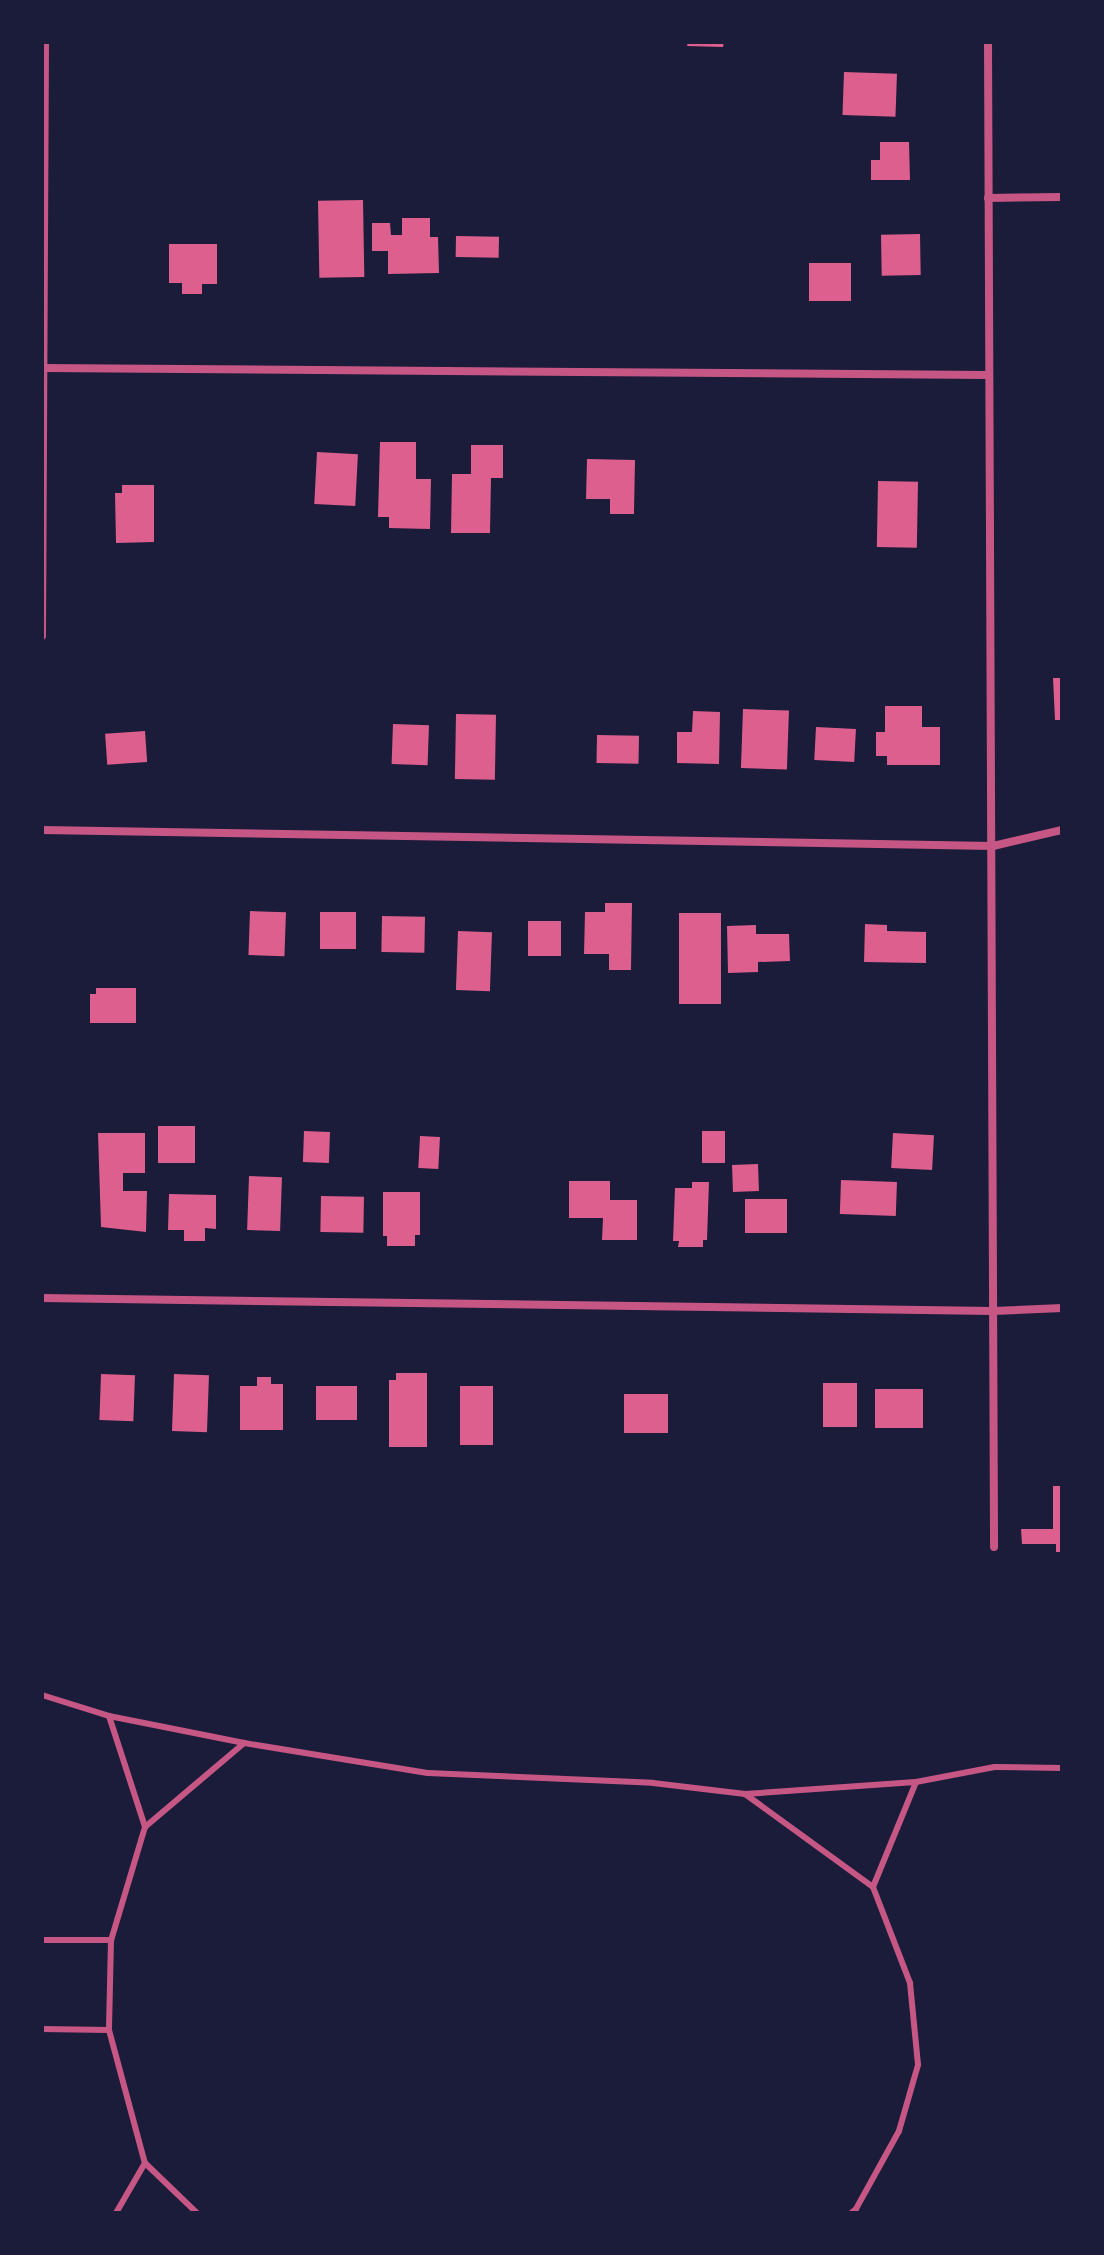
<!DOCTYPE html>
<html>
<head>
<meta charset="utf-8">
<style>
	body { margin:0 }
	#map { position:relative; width:1104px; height:2255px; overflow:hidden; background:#1b1b3a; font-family:Helvetica,sans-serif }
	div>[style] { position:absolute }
	.building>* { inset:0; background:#dd5f8e; transform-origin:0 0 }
	.service>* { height:6px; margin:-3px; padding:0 3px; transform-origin:3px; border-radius:3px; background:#c65784 }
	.minor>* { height:8px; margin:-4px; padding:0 4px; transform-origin:4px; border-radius:4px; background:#c65784 }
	span { translate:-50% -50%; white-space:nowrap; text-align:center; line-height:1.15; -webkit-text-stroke:6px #1b1b3a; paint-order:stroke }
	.frame { position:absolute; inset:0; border:44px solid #1b1b3a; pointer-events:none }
</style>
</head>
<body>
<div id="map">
	<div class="building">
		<div style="clip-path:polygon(688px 42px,724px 42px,723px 47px,687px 46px)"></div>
		<div style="left:844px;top:72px;width:53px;height:43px;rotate:2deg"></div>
		<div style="clip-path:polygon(880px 142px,909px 142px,910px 180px,871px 180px,871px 160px,880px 160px)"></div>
		<div style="left:363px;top:200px;width:77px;height:45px;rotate:89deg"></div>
		<div style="clip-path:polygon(402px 218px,430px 218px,430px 237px,438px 237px,439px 273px,388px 274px,388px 251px,372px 251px,372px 223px,390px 223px,391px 235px,402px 235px)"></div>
		<div style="left:920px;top:234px;width:41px;height:39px;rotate:89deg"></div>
		<div style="left:456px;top:236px;width:43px;height:21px;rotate:1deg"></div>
		<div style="clip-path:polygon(169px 244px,217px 244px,217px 284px,202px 284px,202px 294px,182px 294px,182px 283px,169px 283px)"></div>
		<div style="left:851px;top:263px;width:38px;height:42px;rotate:90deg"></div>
		<div style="clip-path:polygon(380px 442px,416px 442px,416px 479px,431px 479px,430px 529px,389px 528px,389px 517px,378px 517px)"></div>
		<div style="clip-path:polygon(471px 445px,503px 445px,503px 478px,491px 478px,490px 533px,451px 533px,452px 474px,471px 474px)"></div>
		<div style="left:317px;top:452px;width:41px;height:52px;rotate:3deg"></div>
		<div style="clip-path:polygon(587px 459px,635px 460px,634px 514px,610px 514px,610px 499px,586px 499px)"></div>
		<div style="left:878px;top:481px;width:40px;height:66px;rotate:1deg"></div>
		<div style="clip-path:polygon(122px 485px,154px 485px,154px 542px,116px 543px,115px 493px,122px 493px)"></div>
		<div style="clip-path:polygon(1053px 678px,1062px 678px,1062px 720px,1055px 720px)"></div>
		<div style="clip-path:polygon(885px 706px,922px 706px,922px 727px,940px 727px,940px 765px,887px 765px,887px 756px,876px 756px,876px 732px,885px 732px)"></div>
		<div style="left:743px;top:709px;width:46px;height:59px;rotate:2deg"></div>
		<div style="clip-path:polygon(693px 711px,720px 712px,719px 764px,677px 763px,677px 732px,692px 732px)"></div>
		<div style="left:456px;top:714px;width:40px;height:65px;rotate:1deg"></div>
		<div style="left:393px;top:724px;width:36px;height:40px;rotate:2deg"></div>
		<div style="left:816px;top:727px;width:40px;height:33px;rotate:3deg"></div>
		<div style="left:145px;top:731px;width:31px;height:40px;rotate:86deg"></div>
		<div style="left:597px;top:735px;width:42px;height:28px;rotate:1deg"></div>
		<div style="clip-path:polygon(605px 903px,632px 903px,631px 970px,609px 970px,609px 954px,584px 954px,585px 912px,605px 912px)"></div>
		<div style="left:250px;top:911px;width:36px;height:44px;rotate:2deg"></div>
		<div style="left:320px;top:912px;width:36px;height:37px"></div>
		<div style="left:679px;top:913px;width:42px;height:91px"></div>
		<div style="left:382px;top:916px;width:43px;height:36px;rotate:1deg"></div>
		<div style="left:528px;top:921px;width:33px;height:35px"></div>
		<div style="clip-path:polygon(865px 924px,887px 925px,887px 931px,926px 932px,926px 963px,864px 962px)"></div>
		<div style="clip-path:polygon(756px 925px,756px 934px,789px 934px,790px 961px,758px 962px,758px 972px,728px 973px,727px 926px)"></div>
		<div style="left:458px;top:931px;width:34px;height:59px;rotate:2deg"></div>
		<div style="clip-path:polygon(96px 988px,136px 988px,136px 1023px,90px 1023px,90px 994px,96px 994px)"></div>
		<div style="left:158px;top:1126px;width:37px;height:37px"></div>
		<div style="left:304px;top:1131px;width:26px;height:31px;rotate:2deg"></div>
		<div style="left:702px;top:1131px;width:23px;height:32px"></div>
		<div style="clip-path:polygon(98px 1133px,145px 1133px,145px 1173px,123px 1173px,123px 1191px,147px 1191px,146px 1232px,101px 1227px)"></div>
		<div style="left:893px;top:1133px;width:41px;height:35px;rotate:3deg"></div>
		<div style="left:420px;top:1136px;width:20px;height:32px;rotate:3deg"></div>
		<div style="left:758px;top:1164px;width:27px;height:26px;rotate:88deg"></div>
		<div style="left:249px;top:1176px;width:33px;height:54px;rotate:2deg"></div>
		<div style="left:841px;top:1180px;width:56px;height:34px;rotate:2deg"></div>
		<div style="clip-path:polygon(569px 1181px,610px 1181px,610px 1200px,637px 1200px,637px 1240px,602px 1240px,603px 1218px,569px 1218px)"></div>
		<div style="clip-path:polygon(692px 1182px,709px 1182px,707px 1240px,703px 1240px,703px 1247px,678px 1247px,679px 1241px,673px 1241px,675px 1188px,692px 1188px)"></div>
		<div style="clip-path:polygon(383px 1192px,420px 1192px,420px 1235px,415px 1235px,415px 1246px,387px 1246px,387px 1236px,383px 1236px)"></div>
		<div style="clip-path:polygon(169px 1194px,216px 1195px,216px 1229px,205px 1228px,205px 1241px,184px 1241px,184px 1230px,168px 1230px)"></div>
		<div style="left:321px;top:1196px;width:43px;height:36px;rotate:1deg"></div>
		<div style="left:745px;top:1199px;width:42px;height:34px"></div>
		<div style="clip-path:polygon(396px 1373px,427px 1373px,427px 1447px,389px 1447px,389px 1380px,396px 1380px)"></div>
		<div style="left:101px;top:1374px;width:34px;height:46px;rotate:2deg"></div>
		<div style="left:174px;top:1374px;width:35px;height:57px;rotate:2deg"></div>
		<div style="clip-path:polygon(257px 1377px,271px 1377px,271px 1384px,283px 1384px,283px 1430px,240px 1430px,240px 1386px,257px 1386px)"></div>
		<div style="left:823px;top:1383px;width:34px;height:44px"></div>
		<div style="left:316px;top:1386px;width:41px;height:34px"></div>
		<div style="left:460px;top:1386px;width:33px;height:59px"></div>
		<div style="left:875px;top:1389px;width:48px;height:39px"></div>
		<div style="left:624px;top:1394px;width:44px;height:39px"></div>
		<div style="clip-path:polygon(1053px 1486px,1062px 1486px,1062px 1552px,1056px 1552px,1056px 1544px,1022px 1544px,1021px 1529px,1053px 1529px)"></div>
	</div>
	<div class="service">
		<div style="left:42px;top:1695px;width:70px;rotate:17.4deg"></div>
		<div style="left:109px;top:1716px;width:138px;rotate:11.3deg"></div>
		<div style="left:244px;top:1743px;width:186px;rotate:9.3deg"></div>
		<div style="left:428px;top:1773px;width:225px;rotate:2.5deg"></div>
		<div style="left:653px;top:1783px;width:93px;rotate:6.8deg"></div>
		<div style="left:745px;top:1794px;width:171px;rotate:-4deg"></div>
		<div style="left:916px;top:1782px;width:80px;rotate:-10.8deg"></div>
		<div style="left:995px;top:1767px;width:67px;rotate:0.9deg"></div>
		<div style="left:109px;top:1716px;width:117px;rotate:72deg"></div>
		<div style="left:145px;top:1827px;width:130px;rotate:-40.3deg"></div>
		<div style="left:745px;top:1794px;width:158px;rotate:36deg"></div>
		<div style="left:873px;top:1887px;width:103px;rotate:68.9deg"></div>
		<div style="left:910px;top:1983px;width:82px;rotate:84.4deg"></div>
		<div style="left:918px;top:2065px;width:69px;rotate:106.1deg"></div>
		<div style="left:899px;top:2131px;width:89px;rotate:118.9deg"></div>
		<div style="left:856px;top:2209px;width:6px;rotate:141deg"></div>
		<div style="left:145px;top:1827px;width:118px;rotate:106.7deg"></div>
		<div style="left:111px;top:1940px;width:90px;rotate:91.3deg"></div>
		<div style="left:109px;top:2030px;width:138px;rotate:74.9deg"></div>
		<div style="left:873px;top:1887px;width:113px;rotate:-67.7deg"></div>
		<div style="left:42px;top:1940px;width:69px"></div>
		<div style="left:42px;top:2029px;width:67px;rotate:0.9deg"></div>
		<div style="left:116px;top:2213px;width:58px;rotate:-59.9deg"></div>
		<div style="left:145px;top:2163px;width:72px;rotate:43.9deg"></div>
	</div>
	<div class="minor">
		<div style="left:988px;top:42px;width:1505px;rotate:89.77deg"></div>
		<div style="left:988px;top:198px;width:74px;rotate:-0.8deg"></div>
		<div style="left:42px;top:368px;width:946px;rotate:0.42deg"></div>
		<div style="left:42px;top:636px;width:594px;rotate:-89.71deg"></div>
		<div style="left:42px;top:830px;width:951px;rotate:0.96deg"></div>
		<div style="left:993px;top:846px;width:71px;rotate:-13.1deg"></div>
		<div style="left:42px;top:1298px;width:951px;rotate:0.78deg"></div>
		<div style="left:993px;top:1311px;width:69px;rotate:-2.5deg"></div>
	</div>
	<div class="frame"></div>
</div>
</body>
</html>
